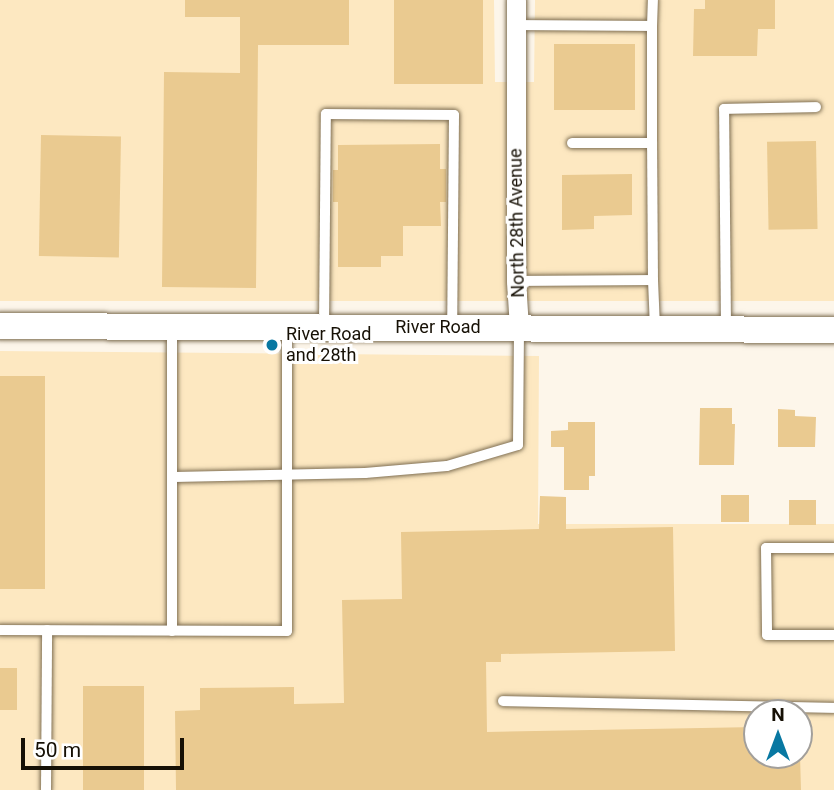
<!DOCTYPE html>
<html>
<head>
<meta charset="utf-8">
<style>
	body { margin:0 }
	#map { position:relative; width:834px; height:790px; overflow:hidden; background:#fdf6ea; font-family:Roboto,sans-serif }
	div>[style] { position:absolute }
	.built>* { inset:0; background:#fde8c1 }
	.building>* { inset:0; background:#eaca90; transform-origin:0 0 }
	.roads { filter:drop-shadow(0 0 2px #7f6f53) drop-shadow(0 0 2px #7f6f53) }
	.lane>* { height:10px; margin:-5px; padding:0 5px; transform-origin:5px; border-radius:5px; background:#fff }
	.street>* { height:19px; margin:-9.5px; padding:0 9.5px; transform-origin:9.5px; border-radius:9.5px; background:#fff }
	.secondary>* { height:26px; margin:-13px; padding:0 13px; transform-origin:13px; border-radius:13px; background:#fff }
	.dots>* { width:19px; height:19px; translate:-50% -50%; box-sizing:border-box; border:4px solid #fff; border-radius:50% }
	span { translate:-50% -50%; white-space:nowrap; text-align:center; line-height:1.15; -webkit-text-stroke:6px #fff; paint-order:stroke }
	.street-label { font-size:18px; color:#161005 }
	.poi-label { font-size:18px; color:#161005 }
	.left { translate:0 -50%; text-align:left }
	.north { position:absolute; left:743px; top:699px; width:70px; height:70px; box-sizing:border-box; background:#fff; border:2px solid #a29f9b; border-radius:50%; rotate:0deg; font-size:19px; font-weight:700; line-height:28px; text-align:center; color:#161005 }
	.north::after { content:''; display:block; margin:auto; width:24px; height:32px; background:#0878a2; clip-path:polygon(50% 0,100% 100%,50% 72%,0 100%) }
	.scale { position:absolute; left:21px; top:738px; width:163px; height:32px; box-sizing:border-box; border:4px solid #161005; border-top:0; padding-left:9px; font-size:21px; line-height:24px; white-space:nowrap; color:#161005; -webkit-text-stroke:5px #fff; paint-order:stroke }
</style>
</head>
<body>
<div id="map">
	<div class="built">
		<div style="clip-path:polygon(0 0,494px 0,495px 82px,534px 82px,535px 0,834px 0,834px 301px,0 301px)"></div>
		<div style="clip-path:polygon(evenodd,0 351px,539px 356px,538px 524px,834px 524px,834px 790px,0 790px,0 351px,757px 713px,799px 713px,799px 755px,757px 755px,757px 713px)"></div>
	</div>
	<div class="building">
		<div style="clip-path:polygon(185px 0,349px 0,349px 45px,258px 45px,256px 288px,162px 287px,164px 72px,240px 73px,240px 17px,185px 17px)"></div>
		<div style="left:394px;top:0;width:89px;height:84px"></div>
		<div style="clip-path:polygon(705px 0,775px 0,775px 29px,758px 29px,757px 56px,693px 56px,694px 9px,705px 9px)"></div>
		<div style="left:554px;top:44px;width:81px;height:66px"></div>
		<div style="left:41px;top:135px;width:80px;height:121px;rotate:1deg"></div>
		<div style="left:816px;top:141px;width:88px;height:49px;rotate:89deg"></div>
		<div style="clip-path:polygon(440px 144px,440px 169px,446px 169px,446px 202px,440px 202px,441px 226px,403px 226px,403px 256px,381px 256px,381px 267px,338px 267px,338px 202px,333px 202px,333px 170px,338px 170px,338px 145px)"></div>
		<div style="clip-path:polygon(632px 174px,632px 215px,594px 216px,594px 229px,562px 230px,562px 175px)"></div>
		<div style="left:0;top:376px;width:45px;height:213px"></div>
		<div style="clip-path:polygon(700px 408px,732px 408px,732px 424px,735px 424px,734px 465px,699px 465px)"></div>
		<div style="clip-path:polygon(778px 409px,795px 410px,795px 416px,816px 417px,815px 447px,778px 447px)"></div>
		<div style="clip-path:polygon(568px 422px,595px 422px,595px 476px,589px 476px,589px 490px,564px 490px,564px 447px,551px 447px,551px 431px,568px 430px)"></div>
		<div style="left:721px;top:495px;width:28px;height:27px"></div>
		<div style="clip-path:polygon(540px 496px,566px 497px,566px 529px,673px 527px,675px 651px,501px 654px,501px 662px,486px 662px,487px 732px,757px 727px,757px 755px,800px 755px,801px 790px,176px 790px,175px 711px,200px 710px,200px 688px,294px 687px,294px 704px,344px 703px,342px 600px,402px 599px,401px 532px,539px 529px)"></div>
		<div style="left:789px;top:500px;width:27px;height:25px"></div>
		<div style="left:0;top:668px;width:17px;height:42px"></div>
		<div style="left:83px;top:686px;width:61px;height:104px"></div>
	</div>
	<div class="roads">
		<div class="lane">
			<div style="left:516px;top:25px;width:136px;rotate:0.4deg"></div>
			<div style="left:652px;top:26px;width:117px;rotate:90deg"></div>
			<div style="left:652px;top:26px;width:26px;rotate:-88deg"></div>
			<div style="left:653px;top:280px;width:48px;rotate:87.6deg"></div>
			<div style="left:516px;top:281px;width:137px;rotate:-0.4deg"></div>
			<div style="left:653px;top:280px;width:137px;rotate:-90.4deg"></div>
			<div style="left:652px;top:143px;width:80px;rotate:180deg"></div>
			<div style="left:324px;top:327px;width:213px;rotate:-89.5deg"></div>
			<div style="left:326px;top:114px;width:128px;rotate:0.4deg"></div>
			<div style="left:454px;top:115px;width:212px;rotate:90.5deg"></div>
			<div style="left:726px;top:328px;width:219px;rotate:-90.5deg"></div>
			<div style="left:724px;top:109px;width:92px;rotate:-1.2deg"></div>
			<div style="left:174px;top:477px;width:191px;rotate:-1.2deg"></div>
			<div style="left:365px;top:473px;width:82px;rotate:-4.9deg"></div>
			<div style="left:447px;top:466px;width:74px;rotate:-16.5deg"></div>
			<div style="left:518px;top:445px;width:117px;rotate:-89.5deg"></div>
			<div style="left:834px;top:548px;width:68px;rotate:180deg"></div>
			<div style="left:766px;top:548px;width:87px;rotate:89.3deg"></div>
			<div style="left:767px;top:635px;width:67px"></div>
			<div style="left:0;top:630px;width:287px;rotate:0.2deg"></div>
			<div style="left:287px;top:631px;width:304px;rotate:-90deg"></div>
			<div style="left:172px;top:631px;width:304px;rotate:-90deg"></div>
			<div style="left:503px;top:701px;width:331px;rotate:1.2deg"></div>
			<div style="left:46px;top:790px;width:160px;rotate:-89.6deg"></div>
		</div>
		<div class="street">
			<div style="left:516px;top:0;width:281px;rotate:90deg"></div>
			<div style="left:516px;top:281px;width:47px;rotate:86.3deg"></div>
		</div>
		<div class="secondary">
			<div style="left:0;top:326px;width:834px;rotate:0.27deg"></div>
		</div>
	</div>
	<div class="dots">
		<div style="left:272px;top:345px;background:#0878a2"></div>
	</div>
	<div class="street-label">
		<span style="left:517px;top:223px;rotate:-91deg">North 28th Avenue</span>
		<span style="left:438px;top:327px">River Road</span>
	</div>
	<div class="poi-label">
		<span class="left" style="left:286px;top:345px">River Road<br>and 28th</span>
	</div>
	<div class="north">N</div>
	<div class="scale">50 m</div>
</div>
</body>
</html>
